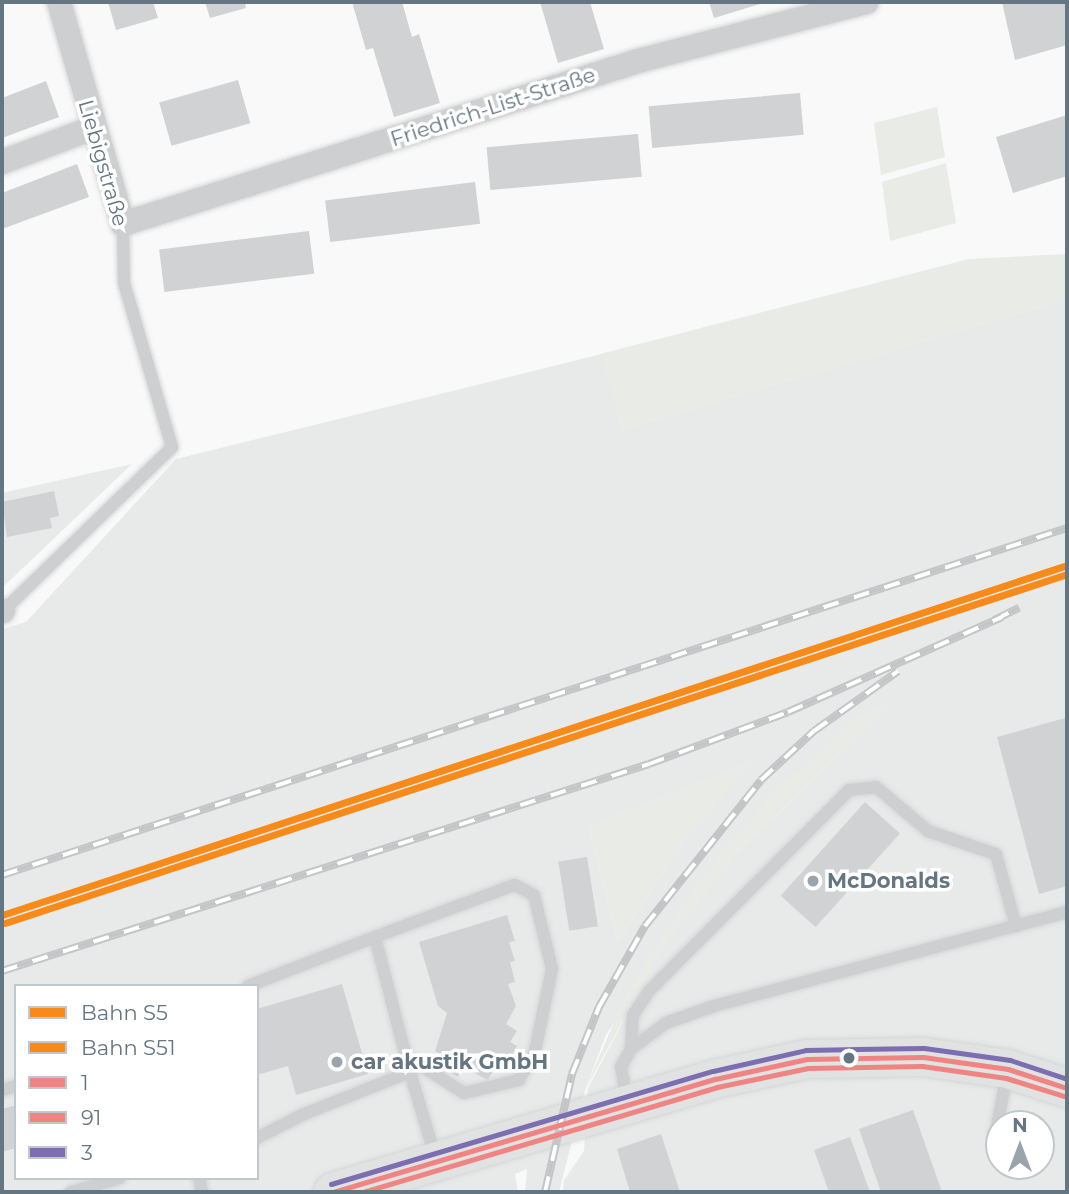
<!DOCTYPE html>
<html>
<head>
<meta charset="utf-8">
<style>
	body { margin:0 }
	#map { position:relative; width:1069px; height:1194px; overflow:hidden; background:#f9f9f9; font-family:Montserrat,sans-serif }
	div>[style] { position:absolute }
	.built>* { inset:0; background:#e8e9e9 }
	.green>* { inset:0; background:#e8ebe6 }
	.building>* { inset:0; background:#d0d2d3; transform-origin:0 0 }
	.roads { filter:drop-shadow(0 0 2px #d5d6d7) drop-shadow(0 0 2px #d5d6d7) }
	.lane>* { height:12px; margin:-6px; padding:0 6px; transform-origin:6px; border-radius:6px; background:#cecfd0 }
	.street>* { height:24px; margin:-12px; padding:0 12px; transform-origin:12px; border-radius:12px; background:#cecfd0 }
	.primary>* { height:38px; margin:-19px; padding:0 19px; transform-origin:19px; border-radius:19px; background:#e1e2e2 }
	.rail>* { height:8px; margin-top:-4px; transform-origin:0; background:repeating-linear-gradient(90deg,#fff 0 16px,#c3c5c6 0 32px); box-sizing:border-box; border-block:2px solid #c3c5c6 }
	.bus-1>* { height:5px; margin:-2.5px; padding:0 2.5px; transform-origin:2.5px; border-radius:2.5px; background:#f08482 }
	.bus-2>* { height:5px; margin:-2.5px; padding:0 2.5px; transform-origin:2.5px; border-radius:2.5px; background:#f08482 }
	.bus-3>* { height:5px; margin:-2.5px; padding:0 2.5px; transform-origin:2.5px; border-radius:2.5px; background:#7c6eb0 }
	.rail-1>* { height:7px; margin:-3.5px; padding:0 3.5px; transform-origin:3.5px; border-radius:3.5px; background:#f78a18 }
	.rail-2>* { height:7px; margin:-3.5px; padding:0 3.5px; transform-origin:3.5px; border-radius:3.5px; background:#f78a18 }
	.dots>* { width:19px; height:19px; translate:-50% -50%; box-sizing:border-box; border:4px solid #fff; border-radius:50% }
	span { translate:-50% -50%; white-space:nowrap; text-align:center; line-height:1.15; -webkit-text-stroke:7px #fff; paint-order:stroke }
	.street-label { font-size:21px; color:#657683 }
	.poi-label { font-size:21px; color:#657683; font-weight:700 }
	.left { translate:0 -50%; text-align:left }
	.frame { position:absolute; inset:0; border:4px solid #657683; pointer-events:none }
	.legend { position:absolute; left:14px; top:984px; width:245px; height:196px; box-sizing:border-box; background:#fff; border:2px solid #c1c8cd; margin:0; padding:9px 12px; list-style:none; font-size:21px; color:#657683 }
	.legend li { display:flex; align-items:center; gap:14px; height:35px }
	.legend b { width:35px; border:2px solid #c1c8cd }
	.north { position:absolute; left:985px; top:1110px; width:70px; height:70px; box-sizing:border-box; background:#fff; border:2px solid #c1c8cd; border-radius:50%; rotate:0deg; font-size:19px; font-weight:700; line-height:28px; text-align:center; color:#657683 }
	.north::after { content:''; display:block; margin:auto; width:24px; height:32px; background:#99a4ac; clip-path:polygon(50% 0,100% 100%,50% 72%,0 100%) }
</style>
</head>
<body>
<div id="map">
	<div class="built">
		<div style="clip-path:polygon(evenodd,1067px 299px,1067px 1192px,563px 1192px,564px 1180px,584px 1151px,588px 1088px,661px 949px,738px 853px,895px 700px,722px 852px,606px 1035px,585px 1090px,559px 1192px,525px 1192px,527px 1169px,515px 1174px,518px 1192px,2px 1192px,2px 629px,26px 622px,176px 459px,602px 354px,622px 429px,1067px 299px,754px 761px,687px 836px,618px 942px,588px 827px,754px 761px,1067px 299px,16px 986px,257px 986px,257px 1178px,16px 1178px,16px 986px,1067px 299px,999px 1124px,1041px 1124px,1041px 1166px,999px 1166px,999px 1124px)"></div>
		<div style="clip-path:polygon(132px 464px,2px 588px,2px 493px)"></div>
	</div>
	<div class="green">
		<div style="clip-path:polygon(937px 107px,945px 157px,881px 175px,874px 123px)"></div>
		<div style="clip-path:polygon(946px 163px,956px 223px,890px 241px,882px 182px)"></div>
		<div style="clip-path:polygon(1067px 254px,1067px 299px,622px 429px,600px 354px,969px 259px)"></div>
		<div style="clip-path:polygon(897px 698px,738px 853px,662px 949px,585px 1090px,627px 992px,680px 907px,722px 852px,770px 796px,863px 712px)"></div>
		<div style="clip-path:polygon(756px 760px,687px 836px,618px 942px,588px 827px)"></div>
	</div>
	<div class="building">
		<div style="clip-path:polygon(108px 2px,153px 2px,158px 18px,116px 30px)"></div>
		<div style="clip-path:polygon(205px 2px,245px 2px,246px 8px,210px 18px)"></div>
		<div style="clip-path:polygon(352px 2px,402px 2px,412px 37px,419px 34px,440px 103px,394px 117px,373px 48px,366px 50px)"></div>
		<div style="clip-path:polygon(540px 2px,590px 2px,604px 49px,558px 63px)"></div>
		<div style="clip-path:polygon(709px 2px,759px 2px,760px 4px,714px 18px)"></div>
		<div style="clip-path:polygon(1002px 2px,1067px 2px,1067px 45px,1015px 60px)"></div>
		<div style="left:238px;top:80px;width:45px;height:82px;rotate:74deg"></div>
		<div style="clip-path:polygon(46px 81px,59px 117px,2px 138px,2px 98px)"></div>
		<div style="left:800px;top:93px;width:42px;height:152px;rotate:85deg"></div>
		<div style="clip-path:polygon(1067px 115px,1067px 176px,1013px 193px,996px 137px)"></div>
		<div style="left:638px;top:134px;width:43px;height:152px;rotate:85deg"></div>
		<div style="clip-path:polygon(77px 164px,89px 197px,2px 229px,2px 193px)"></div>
		<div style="left:475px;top:182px;width:42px;height:151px;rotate:83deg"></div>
		<div style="left:309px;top:231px;width:43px;height:151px;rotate:83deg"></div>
		<div style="clip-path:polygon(54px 491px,59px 516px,50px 518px,52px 528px,7px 537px,2px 502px)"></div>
		<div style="clip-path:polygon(1065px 718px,1067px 886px,1039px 894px,997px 737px)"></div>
		<div style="left:865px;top:802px;width:47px;height:126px;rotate:42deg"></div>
		<div style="left:587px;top:857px;width:70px;height:29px;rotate:81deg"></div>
		<div style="clip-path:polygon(507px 915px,515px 941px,509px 942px,515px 961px,510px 962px,515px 982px,508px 984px,516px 1006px,506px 1024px,517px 1031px,510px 1042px,517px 1046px,508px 1062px,500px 1058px,488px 1080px,463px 1067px,458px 1077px,441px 1067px,447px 1058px,435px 1051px,447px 1013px,438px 1006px,419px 942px)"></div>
		<div style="clip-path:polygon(342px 984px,368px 1074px,296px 1095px,288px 1066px,257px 1075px,257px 1009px)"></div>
		<div style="clip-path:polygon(16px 1105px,16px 1148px,2px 1152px,2px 1109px)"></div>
		<div style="clip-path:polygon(913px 1110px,942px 1192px,881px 1192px,859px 1129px)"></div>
		<div style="clip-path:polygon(661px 1134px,680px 1192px,630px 1192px,617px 1149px)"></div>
		<div style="clip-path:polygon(850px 1137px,870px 1192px,829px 1192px,814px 1150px)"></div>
	</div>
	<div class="roads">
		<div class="lane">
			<div style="left:3px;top:611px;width:235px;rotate:-44.1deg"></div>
			<div style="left:172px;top:447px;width:171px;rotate:-106.3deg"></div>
			<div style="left:124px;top:283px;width:59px;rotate:-91deg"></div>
			<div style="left:248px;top:986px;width:136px;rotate:-21.1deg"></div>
			<div style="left:631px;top:1049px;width:34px;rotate:-87deg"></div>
			<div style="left:633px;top:1015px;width:29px;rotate:-56deg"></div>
			<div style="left:649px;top:991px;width:284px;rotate:-45.1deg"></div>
			<div style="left:849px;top:790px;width:27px;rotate:-6deg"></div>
			<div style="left:876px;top:787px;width:68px;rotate:40.2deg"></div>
			<div style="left:928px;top:831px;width:72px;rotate:18.7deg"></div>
			<div style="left:996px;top:854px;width:75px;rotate:74.5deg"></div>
			<div style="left:407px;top:1057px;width:67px;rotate:32.3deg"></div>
			<div style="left:464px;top:1093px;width:57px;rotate:-13.3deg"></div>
			<div style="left:519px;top:1080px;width:33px;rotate:-61deg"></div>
			<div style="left:535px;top:1051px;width:84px;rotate:-78.3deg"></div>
			<div style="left:552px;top:969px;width:76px;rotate:-103.7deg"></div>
			<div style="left:534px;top:895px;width:22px;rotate:-153deg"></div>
			<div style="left:514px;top:885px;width:148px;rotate:159.5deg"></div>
			<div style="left:375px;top:937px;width:139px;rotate:75.5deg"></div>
			<div style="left:410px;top:1072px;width:91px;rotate:73.4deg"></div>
			<div style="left:2px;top:1090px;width:15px;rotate:-16deg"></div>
			<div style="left:627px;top:1101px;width:35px;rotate:-100deg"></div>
			<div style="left:621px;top:1067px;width:21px;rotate:-61deg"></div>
			<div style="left:631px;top:1049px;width:44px;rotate:-36.6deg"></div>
			<div style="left:666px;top:1023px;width:51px;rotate:-19.5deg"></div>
			<div style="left:714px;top:1006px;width:365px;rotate:-14.9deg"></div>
			<div style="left:995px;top:1137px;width:65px;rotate:-79.4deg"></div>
			<div style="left:257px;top:1138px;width:53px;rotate:-27.1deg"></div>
			<div style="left:304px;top:1114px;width:114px;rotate:-21.6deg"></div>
			<div style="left:199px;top:1178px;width:14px;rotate:78deg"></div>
			<div style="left:71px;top:1192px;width:51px;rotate:-15.9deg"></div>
		</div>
		<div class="street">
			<div style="left:59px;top:2px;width:231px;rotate:73.9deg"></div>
			<div style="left:123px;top:224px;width:540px;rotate:-17.56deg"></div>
			<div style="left:638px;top:61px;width:236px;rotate:-14.5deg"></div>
			<div style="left:2px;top:162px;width:97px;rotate:-20.5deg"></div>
			<div style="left:2px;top:611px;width:1px"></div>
		</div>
		<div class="primary">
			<div style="left:333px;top:1192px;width:398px;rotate:-16.5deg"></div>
			<div style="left:715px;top:1079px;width:94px;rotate:-12.3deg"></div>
			<div style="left:807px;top:1059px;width:116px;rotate:-1deg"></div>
			<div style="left:923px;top:1057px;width:86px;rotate:8deg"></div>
			<div style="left:1008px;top:1069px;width:62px;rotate:17.9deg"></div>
		</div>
	</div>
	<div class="rail">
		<div style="left:994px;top:620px;width:28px;rotate:-26deg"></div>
		<div style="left:2px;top:875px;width:1120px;rotate:-18.05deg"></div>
		<div style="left:2px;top:971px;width:679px;rotate:-17.74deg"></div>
		<div style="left:649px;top:764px;width:148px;rotate:-20.5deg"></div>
		<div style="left:788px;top:712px;width:234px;rotate:-23.9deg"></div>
		<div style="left:545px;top:1192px;width:121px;rotate:-77.1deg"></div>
		<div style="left:572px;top:1074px;width:72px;rotate:-68.1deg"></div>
		<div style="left:599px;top:1007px;width:93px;rotate:-60.4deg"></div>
		<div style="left:645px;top:926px;width:186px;rotate:-51.5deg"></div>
		<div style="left:761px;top:780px;width:72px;rotate:-42.8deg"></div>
		<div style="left:814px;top:731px;width:103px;rotate:-35.5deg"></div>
	</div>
	<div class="bus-1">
		<div style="left:333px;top:1192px;width:398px;rotate:-16.5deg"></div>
		<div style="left:715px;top:1079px;width:94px;rotate:-12.3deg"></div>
		<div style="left:807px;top:1059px;width:116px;rotate:-1deg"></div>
		<div style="left:923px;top:1057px;width:86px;rotate:8deg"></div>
		<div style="left:1008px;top:1069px;width:62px;rotate:17.9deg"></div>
	</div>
	<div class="bus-2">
		<div style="left:363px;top:1192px;width:369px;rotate:-16.5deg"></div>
		<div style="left:717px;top:1087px;width:93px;rotate:-11.8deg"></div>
		<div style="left:808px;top:1068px;width:114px;rotate:-1deg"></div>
		<div style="left:922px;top:1066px;width:85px;rotate:8.1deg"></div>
		<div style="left:1006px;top:1078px;width:61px;rotate:17.2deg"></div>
	</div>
	<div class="bus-3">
		<div style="left:331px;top:1184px;width:398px;rotate:-16.5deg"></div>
		<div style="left:713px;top:1071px;width:95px;rotate:-12.7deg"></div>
		<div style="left:806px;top:1050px;width:118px;rotate:-1deg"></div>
		<div style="left:924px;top:1048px;width:87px;rotate:7.9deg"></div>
		<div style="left:1010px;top:1060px;width:60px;rotate:18.4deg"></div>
	</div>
	<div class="rail-1">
		<div style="left:2px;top:915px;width:1121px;rotate:-18.19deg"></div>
	</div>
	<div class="rail-2">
		<div style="left:5px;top:923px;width:1118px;rotate:-18.19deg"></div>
	</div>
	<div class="dots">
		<div style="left:813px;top:881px;background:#99a4ac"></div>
		<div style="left:849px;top:1058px;background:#657683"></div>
		<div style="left:337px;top:1062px;background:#99a4ac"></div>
	</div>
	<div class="street-label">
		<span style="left:493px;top:107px;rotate:-18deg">Friedrich-List-Straße</span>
		<span style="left:103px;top:163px;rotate:74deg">Liebigstraße</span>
	</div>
	<div class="poi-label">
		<span class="left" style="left:827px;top:881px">McDonalds</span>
		<span class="left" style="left:351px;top:1062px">car akustik GmbH</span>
	</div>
	<div class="frame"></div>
	<ul class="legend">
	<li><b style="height:9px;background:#f78a18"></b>Bahn S5</li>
	<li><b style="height:9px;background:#f78a18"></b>Bahn S51</li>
	<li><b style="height:9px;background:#f08482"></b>1</li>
	<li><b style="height:9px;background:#f08482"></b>91</li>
	<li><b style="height:9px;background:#7c6eb0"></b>3</li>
	</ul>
	<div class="north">N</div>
</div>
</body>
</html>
